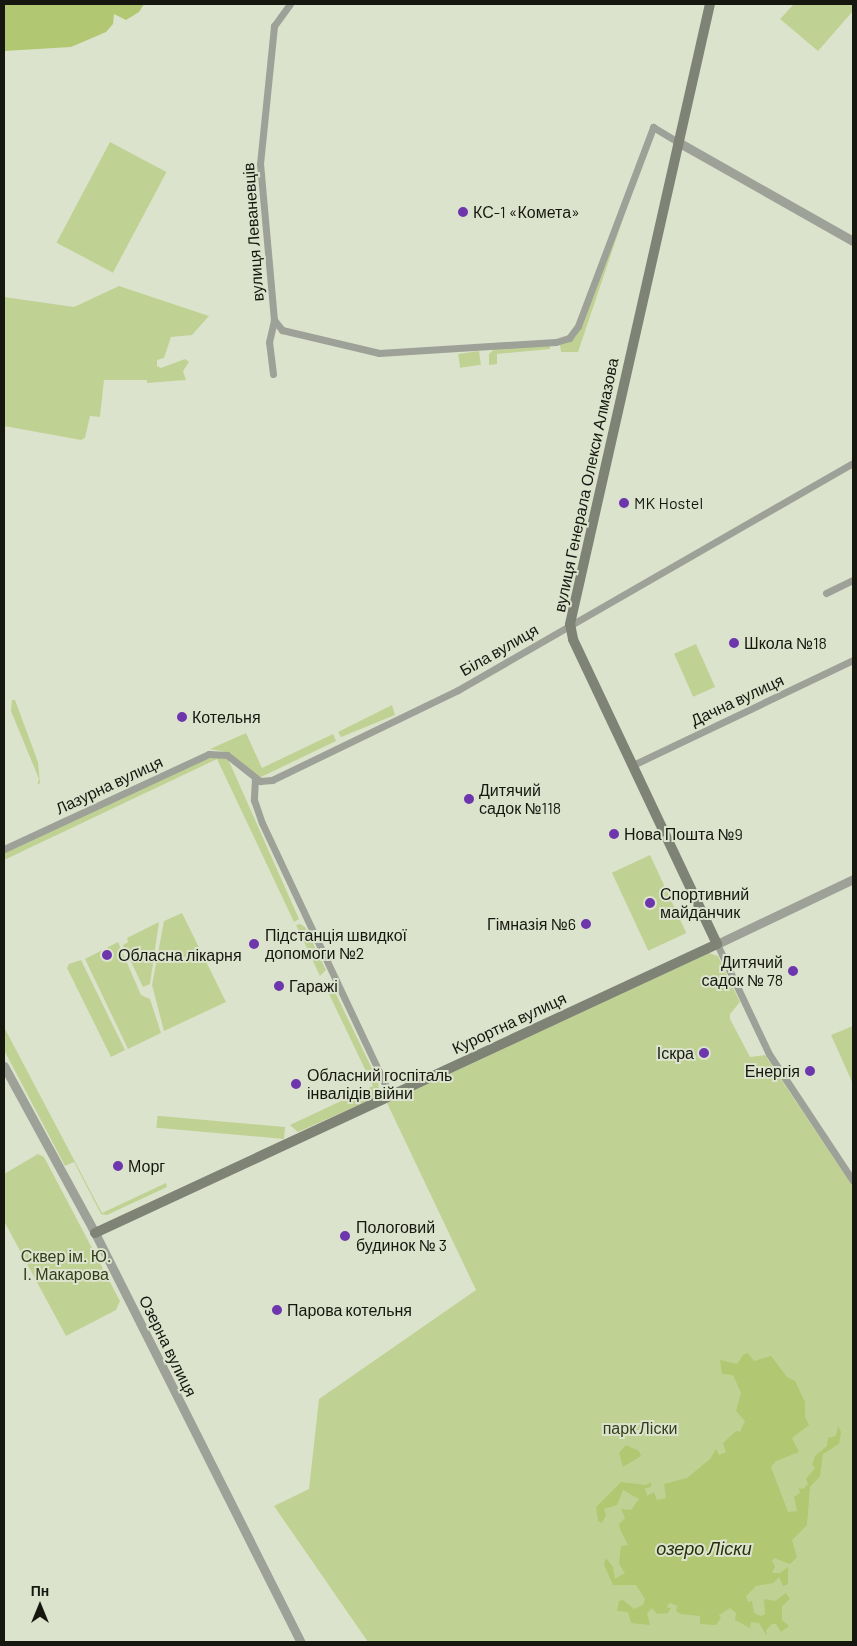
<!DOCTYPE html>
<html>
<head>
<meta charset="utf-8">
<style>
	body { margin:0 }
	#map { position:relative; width:857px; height:1646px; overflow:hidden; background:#dce3cd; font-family:Barlow,sans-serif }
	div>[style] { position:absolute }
	.green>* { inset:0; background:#c0d293; transform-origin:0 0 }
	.water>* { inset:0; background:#b1c771 }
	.minor>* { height:7px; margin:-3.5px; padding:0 3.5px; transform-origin:3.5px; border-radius:3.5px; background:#9ea198 }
	.tertiary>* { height:9px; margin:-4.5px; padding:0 4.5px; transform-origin:4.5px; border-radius:4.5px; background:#9ea198 }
	.secondary>* { height:10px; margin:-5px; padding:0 5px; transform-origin:5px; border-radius:5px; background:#7f8376 }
	.dots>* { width:14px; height:14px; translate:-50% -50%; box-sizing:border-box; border:2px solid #dce3cd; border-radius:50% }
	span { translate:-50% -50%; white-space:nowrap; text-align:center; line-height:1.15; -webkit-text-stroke:4px #dce3cd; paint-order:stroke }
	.poi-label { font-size:16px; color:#161810 }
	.left { translate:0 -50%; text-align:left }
	.right { translate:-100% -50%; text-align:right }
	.street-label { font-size:16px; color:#161810 }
	.park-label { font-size:16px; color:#353e1a }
	.water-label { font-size:18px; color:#272f0a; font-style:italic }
	.frame { position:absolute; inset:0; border:5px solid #161810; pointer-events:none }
	.north { position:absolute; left:15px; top:1581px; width:50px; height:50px; -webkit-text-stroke:4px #dce3cd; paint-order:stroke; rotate:0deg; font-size:14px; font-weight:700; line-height:20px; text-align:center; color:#161810 }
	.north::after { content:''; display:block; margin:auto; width:18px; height:22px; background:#161810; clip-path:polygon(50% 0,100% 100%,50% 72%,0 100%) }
</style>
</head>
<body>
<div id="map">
	<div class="green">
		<div style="clip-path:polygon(794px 4px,853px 4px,853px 11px,818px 51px,780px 19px)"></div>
		<div style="left:110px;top:142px;width:64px;height:114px;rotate:28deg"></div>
		<div style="clip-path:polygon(626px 210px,578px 352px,561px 352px,560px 345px,570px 341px,581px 327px)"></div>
		<div style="clip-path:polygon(119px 286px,209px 316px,192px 335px,171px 337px,164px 358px,157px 360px,157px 366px,161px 368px,185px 359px,189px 362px,183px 371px,186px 380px,147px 383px,147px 380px,104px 380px,100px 417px,90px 416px,85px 438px,81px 440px,4px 426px,4px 297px,74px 307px)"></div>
		<div style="clip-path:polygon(550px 345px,550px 349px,497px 354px,497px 364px,489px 365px,489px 354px,494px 349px)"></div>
		<div style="left:479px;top:351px;width:14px;height:21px;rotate:82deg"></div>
		<div style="left:696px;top:644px;width:47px;height:24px;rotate:66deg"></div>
		<div style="clip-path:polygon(12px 700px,15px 700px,38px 762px,40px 783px,37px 785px,39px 779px,11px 711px)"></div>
		<div style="clip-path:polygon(392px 705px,395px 715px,341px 737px,338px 732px)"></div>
		<div style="clip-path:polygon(246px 733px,262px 768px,333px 734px,336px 741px,261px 777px,249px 772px,230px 753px,210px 749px)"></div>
		<div style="clip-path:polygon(211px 756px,228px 759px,299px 919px,294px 922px,217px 759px,4px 860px,4px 853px)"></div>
		<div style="left:650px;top:855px;width:86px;height:42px;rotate:65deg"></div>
		<div style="clip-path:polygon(182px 913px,226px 1002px,164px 1031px,152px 985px,164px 921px)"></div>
		<div style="clip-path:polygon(159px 922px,150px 984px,143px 987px,123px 945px,128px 942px,127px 938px)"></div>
		<div style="clip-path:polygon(300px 924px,305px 927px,326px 970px,320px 976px,296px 925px)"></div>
		<div style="clip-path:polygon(118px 942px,141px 995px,150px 999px,161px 1033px,128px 1049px,85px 959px)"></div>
		<div style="clip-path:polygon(709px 953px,718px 956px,740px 1002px,730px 1014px,730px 1019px,750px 1057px,765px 1055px,853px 1187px,853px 1642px,368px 1642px,274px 1506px,309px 1489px,319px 1399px,476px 1290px,387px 1103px)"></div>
		<div style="clip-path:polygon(81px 960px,125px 1050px,111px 1057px,67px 968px,69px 964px)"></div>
		<div style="clip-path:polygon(335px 992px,378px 1081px,379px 1090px,374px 1098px,298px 1132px,290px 1125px,373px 1086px,329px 994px)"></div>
		<div style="clip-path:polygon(853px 1026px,853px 1084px,831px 1035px)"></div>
		<div style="clip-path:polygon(4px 1027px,102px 1213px,166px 1183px,167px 1187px,107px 1215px,101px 1214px,74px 1162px,65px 1166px,4px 1050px)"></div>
		<div style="left:285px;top:1127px;width:12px;height:128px;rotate:95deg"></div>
		<div style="clip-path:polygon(38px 1154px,44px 1157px,120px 1301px,116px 1310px,66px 1336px,4px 1221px,4px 1174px)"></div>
	</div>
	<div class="water">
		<div style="clip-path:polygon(4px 4px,144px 4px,139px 12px,126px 20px,114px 14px,113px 24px,106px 32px,71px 47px,4px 51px)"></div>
		<div style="clip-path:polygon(748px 1353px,754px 1361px,771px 1356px,787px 1377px,795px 1381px,805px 1402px,805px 1417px,809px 1425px,792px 1438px,799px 1452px,776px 1461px,771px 1467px,788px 1512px,797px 1511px,794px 1497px,800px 1493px,799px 1488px,803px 1489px,808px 1484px,806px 1479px,815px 1468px,812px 1465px,815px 1456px,827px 1446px,828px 1438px,836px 1436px,838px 1426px,841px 1432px,839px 1444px,823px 1454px,820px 1476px,810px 1487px,807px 1525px,792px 1540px,797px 1557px,790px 1564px,774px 1558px,772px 1561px,775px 1566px,772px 1573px,780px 1573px,788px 1567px,788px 1584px,783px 1586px,779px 1577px,773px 1583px,756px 1586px,746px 1596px,748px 1602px,752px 1601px,754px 1613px,761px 1616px,765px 1614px,764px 1599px,775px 1601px,786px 1593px,790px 1599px,782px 1606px,782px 1620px,789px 1626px,781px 1632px,776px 1624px,772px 1624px,766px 1630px,767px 1636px,759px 1623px,751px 1622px,750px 1628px,735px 1620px,736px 1613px,730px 1608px,719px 1615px,721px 1618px,716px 1625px,700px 1624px,700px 1616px,681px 1614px,676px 1611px,677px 1606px,670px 1603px,666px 1607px,671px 1608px,668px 1613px,657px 1614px,652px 1608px,647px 1613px,650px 1625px,631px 1623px,628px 1612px,617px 1611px,619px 1601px,623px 1600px,634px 1609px,643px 1605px,645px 1599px,636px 1585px,613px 1585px,604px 1565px,606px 1558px,613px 1567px,615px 1579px,625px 1573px,619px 1564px,621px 1546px,628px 1545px,620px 1529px,619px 1524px,625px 1518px,621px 1509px,631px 1510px,639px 1499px,623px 1490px,617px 1505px,604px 1509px,606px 1515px,602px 1523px,598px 1521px,596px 1507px,621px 1482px,646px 1485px,651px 1482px,651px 1487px,645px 1488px,647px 1496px,654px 1492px,657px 1500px,666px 1498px,664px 1484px,687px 1478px,710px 1459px,716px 1449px,719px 1455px,726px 1452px,723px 1443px,736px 1431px,740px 1432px,745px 1421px,736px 1411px,741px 1393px,733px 1375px,722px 1374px,720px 1360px,737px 1364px,743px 1355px)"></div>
		<div style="clip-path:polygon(626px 1445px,639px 1451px,641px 1456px,623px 1467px,619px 1453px)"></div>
	</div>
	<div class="minor">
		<div style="left:274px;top:320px;width:13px;rotate:51deg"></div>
		<div style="left:282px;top:330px;width:100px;rotate:13.3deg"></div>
		<div style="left:379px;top:353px;width:177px;rotate:-3.6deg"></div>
		<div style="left:556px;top:342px;width:14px;rotate:-17deg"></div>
		<div style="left:569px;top:338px;width:15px;rotate:-53deg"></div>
		<div style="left:578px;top:326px;width:213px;rotate:-69.3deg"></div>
		<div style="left:653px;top:127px;width:29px;rotate:31deg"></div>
		<div style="left:273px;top:374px;width:32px;rotate:-97deg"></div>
		<div style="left:269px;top:342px;width:23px;rotate:-77deg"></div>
		<div style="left:274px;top:320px;width:157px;rotate:-95.1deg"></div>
		<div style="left:260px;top:164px;width:139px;rotate:-84.2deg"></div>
		<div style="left:274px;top:26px;width:27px;rotate:-54deg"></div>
		<div style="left:826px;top:593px;width:30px;rotate:-26deg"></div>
		<div style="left:633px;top:765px;width:244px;rotate:-25.5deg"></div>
		<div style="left:255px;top:778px;width:22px;rotate:93deg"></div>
		<div style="left:254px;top:800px;width:24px;rotate:71deg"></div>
		<div style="left:262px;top:823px;width:301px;rotate:64.8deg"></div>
		<div style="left:4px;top:849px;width:226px;rotate:-24.9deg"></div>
		<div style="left:209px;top:754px;width:18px;rotate:3deg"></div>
		<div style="left:227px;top:755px;width:42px;rotate:38.2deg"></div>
		<div style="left:260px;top:781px;width:12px;rotate:-5deg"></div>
		<div style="left:272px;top:780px;width:207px;rotate:-25.8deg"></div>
		<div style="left:458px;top:690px;width:456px;rotate:-29.9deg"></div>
		<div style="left:717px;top:944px;width:122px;rotate:64.7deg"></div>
		<div style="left:769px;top:1054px;width:152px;rotate:56.5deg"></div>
	</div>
	<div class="tertiary">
		<div style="left:678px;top:142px;width:201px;rotate:29.5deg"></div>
		<div style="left:717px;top:944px;width:151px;rotate:-25.5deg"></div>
		<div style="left:4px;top:1066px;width:190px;rotate:61.4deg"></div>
		<div style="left:95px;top:1233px;width:458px;rotate:63.3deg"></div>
	</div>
	<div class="secondary">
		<div style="left:95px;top:1233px;width:686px;rotate:-24.92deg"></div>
		<div style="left:717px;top:944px;width:337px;rotate:-115.3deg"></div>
		<div style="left:573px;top:639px;width:15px;rotate:-101deg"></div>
		<div style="left:570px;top:624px;width:636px;rotate:-77.28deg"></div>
	</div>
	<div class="dots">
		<div style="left:463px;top:212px;background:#6d36ac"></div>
		<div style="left:624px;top:503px;background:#6d36ac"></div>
		<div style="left:734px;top:643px;background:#6d36ac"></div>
		<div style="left:182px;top:717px;background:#6d36ac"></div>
		<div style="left:469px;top:799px;background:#6d36ac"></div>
		<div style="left:614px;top:834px;background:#6d36ac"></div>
		<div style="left:650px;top:903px;background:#6d36ac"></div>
		<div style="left:586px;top:924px;background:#6d36ac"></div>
		<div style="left:254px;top:944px;background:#6d36ac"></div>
		<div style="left:107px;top:955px;background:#6d36ac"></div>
		<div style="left:793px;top:971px;background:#6d36ac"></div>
		<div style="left:279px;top:986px;background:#6d36ac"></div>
		<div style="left:704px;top:1053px;background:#6d36ac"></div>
		<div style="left:810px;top:1071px;background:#6d36ac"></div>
		<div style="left:296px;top:1084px;background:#6d36ac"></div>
		<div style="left:118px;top:1166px;background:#6d36ac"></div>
		<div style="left:345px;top:1236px;background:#6d36ac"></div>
		<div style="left:277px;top:1310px;background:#6d36ac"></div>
	</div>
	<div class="poi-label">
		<span class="left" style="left:473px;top:212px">КС-1 «Комета»</span>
		<span class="left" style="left:634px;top:503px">MK Hostel</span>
		<span class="left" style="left:744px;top:643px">Школа №18</span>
		<span class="left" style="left:192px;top:717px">Котельня</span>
		<span class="left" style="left:479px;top:799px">Дитячий<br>садок №118</span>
		<span class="left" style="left:624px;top:834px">Нова Пошта №9</span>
		<span class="left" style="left:660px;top:903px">Спортивний<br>майданчик</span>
		<span class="right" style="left:576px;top:924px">Гімназія №6</span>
		<span class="left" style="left:265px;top:944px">Підстанція швидкої<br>допомоги №2</span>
		<span class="left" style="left:118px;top:955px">Обласна лікарня</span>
		<span class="right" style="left:783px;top:971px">Дитячий<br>садок № 78</span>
		<span class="left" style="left:289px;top:986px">Гаражі</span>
		<span class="right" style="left:694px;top:1053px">Іскра</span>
		<span class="right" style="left:800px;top:1071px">Енергія</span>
		<span class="left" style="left:307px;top:1084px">Обласний госпіталь<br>інвалідів війни</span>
		<span class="left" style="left:128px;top:1166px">Морг</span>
		<span class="left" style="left:356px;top:1236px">Пологовий<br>будинок № 3</span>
		<span class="left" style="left:287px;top:1310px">Парова котельня</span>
	</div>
	<div class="street-label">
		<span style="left:253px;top:232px;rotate:-94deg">вулиця Леваневців</span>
		<span style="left:586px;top:485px;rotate:-78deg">вулиця Генерала Олекси Алмазова</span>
		<span style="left:499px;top:650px;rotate:-30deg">Біла вулиця</span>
		<span style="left:737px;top:700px;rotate:-25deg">Дачна вулиця</span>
		<span style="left:109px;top:785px;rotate:-25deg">Лазурна вулиця</span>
		<span style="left:509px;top:1023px;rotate:-25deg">Курортна вулиця</span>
		<span style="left:168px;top:1346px;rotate:64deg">Озерна вулиця</span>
	</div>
	<div class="park-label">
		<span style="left:66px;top:1265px">Сквер ім. Ю.<br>І. Макарова</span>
		<span style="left:640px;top:1428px">парк Ліски</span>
	</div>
	<div class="water-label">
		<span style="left:704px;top:1548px">озеро Ліски</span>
	</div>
	<div class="frame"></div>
	<div class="north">Пн</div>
</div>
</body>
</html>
